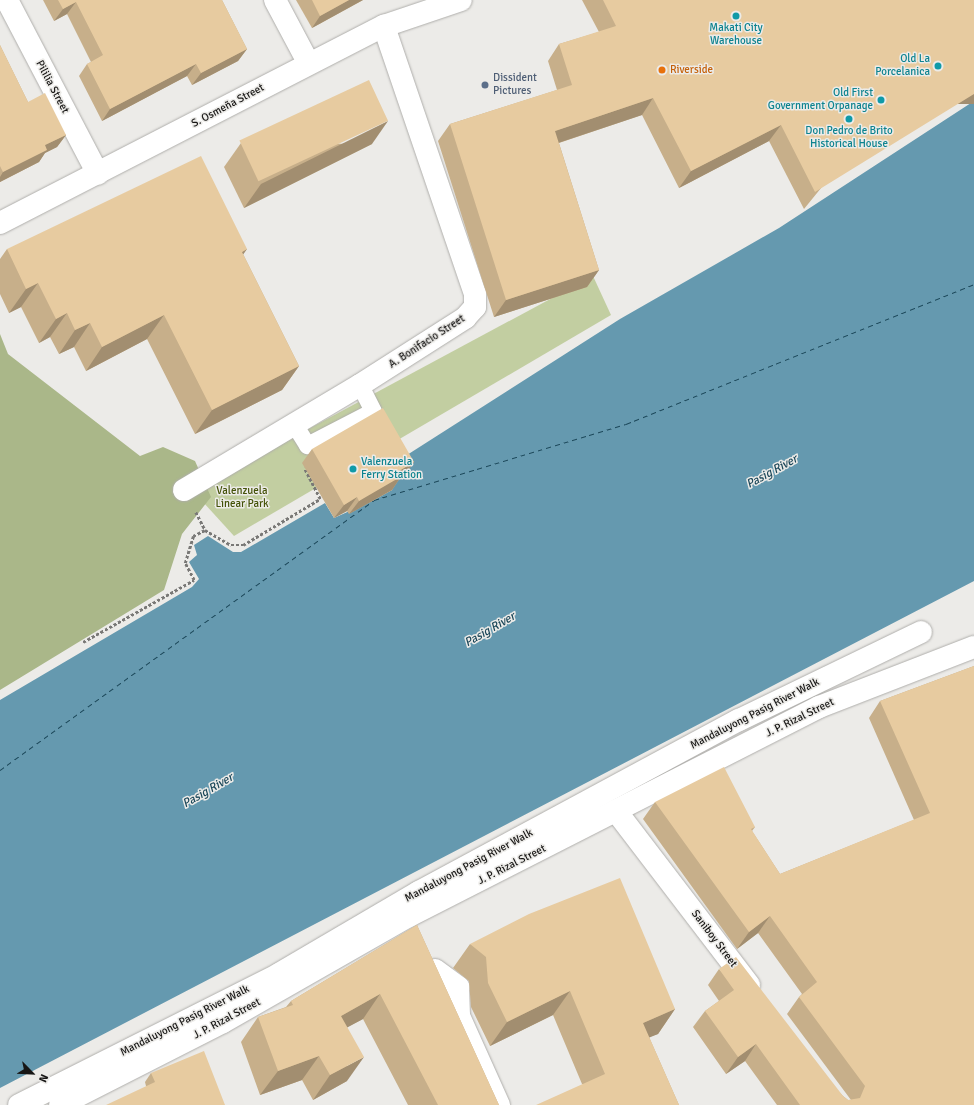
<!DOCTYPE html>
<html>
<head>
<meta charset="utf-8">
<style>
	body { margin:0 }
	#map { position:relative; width:974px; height:1105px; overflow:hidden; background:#ecebe8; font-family:Signika,sans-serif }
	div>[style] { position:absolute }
	.green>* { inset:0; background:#c2cea1 }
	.forest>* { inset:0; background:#aab789 }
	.water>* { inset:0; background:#6599af }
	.ferry>* { height:1px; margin-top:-0.5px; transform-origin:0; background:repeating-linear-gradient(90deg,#1b4759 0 5px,transparent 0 9px) }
	.path>* { height:2.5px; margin-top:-1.25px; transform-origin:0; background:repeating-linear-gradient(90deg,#797876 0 3px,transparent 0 5px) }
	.roads { filter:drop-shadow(0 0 1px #afaeab) drop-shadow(0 0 1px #afaeab) }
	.lane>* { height:17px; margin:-8.5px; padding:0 8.5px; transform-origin:8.5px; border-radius:8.5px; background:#fff }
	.street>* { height:22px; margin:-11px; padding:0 11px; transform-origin:11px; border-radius:11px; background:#fff }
	.secondary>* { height:22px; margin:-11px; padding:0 11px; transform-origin:11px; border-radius:11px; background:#fff }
	.wall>* { inset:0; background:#c7af8a }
	.shaded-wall>* { inset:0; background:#a28e70; transform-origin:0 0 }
	.building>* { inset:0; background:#e7cba0; transform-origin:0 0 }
	.dots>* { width:11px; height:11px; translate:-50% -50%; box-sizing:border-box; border:2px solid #ecebe8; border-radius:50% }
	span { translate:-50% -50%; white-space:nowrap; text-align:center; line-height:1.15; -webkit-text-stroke:3px #ecebe8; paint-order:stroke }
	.culture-label { font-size:11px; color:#0d838f }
	.right { translate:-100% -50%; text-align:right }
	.left { translate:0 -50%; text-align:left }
	.food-label { font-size:11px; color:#c56008 }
	.service-label { font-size:11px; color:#4e5e75 }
	.street-label { font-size:11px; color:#171615 }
	.park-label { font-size:11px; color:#445208 }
	.water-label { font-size:12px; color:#1b4759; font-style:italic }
	.north { position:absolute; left:12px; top:1053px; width:40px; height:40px; -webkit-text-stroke:3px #ecebe8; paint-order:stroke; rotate:114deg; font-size:11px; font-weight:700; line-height:16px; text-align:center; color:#171615 }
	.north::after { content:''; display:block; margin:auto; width:14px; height:18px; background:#171615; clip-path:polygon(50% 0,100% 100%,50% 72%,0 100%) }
</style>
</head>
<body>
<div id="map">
	<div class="green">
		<div style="clip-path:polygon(593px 276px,611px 315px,234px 536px,193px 491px)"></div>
	</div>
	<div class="forest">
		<div style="clip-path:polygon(0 334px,8px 354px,140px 456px,163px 447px,195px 461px,211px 497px,182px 534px,164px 590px,0 690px)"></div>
	</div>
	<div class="water">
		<div style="clip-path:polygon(974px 101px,974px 581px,0 1088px,0 700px,192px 587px,199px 579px,189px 562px,197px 555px,194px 545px,208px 536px,233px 552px,241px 552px,325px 503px,334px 518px,374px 500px,392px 490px,396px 462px,620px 319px,779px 228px)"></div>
	</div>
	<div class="ferry">
		<div style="left:0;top:770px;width:461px;rotate:-35.8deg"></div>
		<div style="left:374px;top:500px;width:263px;rotate:-16.8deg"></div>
		<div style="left:626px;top:424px;width:375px;rotate:-21.9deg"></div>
	</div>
	<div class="path">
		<div style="left:196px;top:512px;width:20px;rotate:63deg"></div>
		<div style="left:83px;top:642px;width:127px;rotate:-29.2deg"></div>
		<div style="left:194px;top:580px;width:19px;rotate:-118deg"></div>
		<div style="left:185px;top:563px;width:28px;rotate:-73deg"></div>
		<div style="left:193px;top:536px;width:13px;rotate:-27deg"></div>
		<div style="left:205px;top:530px;width:30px;rotate:30deg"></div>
		<div style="left:231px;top:545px;width:12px"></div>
		<div style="left:243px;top:545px;width:90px;rotate:-30.9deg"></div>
		<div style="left:320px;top:499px;width:35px;rotate:-117deg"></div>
	</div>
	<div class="roads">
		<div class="lane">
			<div style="left:294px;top:424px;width:25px;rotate:58deg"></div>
			<div style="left:307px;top:445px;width:74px;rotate:-27.3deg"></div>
			<div style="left:373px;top:411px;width:29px;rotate:-117deg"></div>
		</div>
		<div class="street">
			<div style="left:7px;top:0;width:196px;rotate:62.4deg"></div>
			<div style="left:275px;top:0;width:72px;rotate:62deg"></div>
			<div style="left:0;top:223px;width:432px;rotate:-27.2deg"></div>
			<div style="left:384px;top:26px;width:81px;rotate:-18.7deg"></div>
			<div style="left:184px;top:490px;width:205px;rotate:-30.8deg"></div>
			<div style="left:360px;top:385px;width:125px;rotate:-32.5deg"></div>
			<div style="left:465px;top:318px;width:15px;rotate:-48deg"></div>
			<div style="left:475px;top:307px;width:13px;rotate:-90deg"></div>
			<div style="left:475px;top:294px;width:283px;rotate:-108.8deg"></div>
			<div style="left:616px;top:811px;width:219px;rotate:52.6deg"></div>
			<div style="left:435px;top:970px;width:29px;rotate:36deg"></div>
			<div style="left:458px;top:987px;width:29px;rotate:88deg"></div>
			<div style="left:439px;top:993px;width:30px;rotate:49deg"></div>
			<div style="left:459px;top:1016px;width:98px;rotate:65.8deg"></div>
			<div style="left:19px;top:1105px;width:291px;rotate:-26.7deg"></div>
			<div style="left:279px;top:974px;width:162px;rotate:-30.4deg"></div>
			<div style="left:419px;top:892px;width:363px;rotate:-28.3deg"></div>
			<div style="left:739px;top:720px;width:202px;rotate:-25.8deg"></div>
		</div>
		<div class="secondary">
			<div style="left:60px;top:1105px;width:183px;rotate:-27deg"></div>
			<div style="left:223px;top:1022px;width:214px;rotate:-29.7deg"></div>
			<div style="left:409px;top:916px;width:460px;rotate:-27deg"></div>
			<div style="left:819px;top:707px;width:166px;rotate:-21.2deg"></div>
		</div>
	</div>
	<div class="wall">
		<div style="clip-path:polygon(43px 0,222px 0,247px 49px,238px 61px,192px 85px,187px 76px,102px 121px,79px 76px,87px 64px,91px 62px,67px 14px,54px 21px)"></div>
		<div style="clip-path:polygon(296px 0,363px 0,312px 28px)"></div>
		<div style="clip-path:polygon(582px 0,974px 0,804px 209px,769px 141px,679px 188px,642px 115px,559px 143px,599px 270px,587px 287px,494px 317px,438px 141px,450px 124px,557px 90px,548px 61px,559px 44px,599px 32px)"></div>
		<div style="clip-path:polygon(0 45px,28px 102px,66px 135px,57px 147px,45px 153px,39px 162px,0 182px)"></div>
		<div style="clip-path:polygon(241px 143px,372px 144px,244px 208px,224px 167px)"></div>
		<div style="clip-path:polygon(7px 249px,247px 249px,243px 254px,299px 366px,282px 390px,195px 434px,147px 339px,86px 371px,74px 347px,59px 354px,50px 337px,39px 343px,21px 307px,9px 313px,0 294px,0 259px)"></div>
		<div style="clip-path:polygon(312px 449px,414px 462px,404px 476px,400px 478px,392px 490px,349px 514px,347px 511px,334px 518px,302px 463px)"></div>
		<div style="clip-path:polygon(974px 666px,974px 1105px,777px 1105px,745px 1061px,726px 1074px,693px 1027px,705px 1011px,719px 1001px,708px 985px,719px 969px,843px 1096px,848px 1100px,851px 1100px,787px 1014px,799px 997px,802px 994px,758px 933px,737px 949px,643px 819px,655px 802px,755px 827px,752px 831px,780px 874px,914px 820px,869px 718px,880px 701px)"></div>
		<div style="clip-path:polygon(417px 925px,499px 1105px,408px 1105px,363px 1019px,347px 1027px,347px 1081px,313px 1100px,302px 1080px,260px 1095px,241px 1042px,258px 1017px,286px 1007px,291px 1001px)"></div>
		<div style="clip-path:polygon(470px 944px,675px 1009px,658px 1034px,649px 1037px,679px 1105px,582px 1084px,553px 1015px,490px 1046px,471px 1007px,469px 981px,453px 968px)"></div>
		<div style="clip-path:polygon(151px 1073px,225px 1105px,146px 1086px,145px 1082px)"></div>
	</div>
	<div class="shaded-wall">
		<div style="clip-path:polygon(349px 0,363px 0,312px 28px,320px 16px)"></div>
		<div style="clip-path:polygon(76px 2px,67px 14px,54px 21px,63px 9px)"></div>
		<div style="clip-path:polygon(247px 49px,238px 61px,192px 85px,201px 73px)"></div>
		<div style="clip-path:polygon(196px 64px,187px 76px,102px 121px,110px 109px)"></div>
		<div style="left:974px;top:94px;width:10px;height:187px;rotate:90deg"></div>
		<div style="clip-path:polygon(653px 98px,642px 115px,543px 148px,555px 131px)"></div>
		<div style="clip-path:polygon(388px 121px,372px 144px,244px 208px,261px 184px)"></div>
		<div style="clip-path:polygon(781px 125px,769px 141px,679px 188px,691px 171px)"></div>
		<div style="clip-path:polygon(66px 135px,57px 147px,45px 153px,39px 162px,0 182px,0 177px,3px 172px,45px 145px)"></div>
		<div style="clip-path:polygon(247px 249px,230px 273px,242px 252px)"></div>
		<div style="clip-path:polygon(599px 270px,587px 287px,494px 317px,506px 300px)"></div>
		<div style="clip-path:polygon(38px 283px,21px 307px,9px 313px,26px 289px)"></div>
		<div style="clip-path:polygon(67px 313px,50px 337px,39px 343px,56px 319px)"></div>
		<div style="clip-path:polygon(164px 315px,147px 339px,86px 371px,102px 347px)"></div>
		<div style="clip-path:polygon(90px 323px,74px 347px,59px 354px,75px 330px)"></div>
		<div style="clip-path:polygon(299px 366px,282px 390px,195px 434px,212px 410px)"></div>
		<div style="clip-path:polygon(414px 462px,404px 476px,400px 478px,392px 490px,349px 514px,359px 501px,399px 471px)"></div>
		<div style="clip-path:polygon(357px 497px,347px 511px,334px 518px,344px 505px)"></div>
		<div style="clip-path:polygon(770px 916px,758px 933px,737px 949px,749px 932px)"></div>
		<div style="clip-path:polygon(570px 991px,553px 1015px,490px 1046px,507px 1022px)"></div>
		<div style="clip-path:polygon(380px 994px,363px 1019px,324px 1040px,341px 1016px)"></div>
		<div style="clip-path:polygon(675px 1009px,658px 1034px,626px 1047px,643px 1023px)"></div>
		<div style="clip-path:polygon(756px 1044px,745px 1061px,726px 1074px,738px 1057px)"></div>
		<div style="clip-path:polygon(319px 1056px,302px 1080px,260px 1095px,278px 1071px)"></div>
		<div style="clip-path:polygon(364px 1057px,347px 1081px,313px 1100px,330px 1075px)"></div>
	</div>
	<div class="building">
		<div style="clip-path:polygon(58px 0,222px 0,247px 49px,201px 73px,196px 64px,110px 109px,87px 64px,103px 55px,76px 2px,63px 9px)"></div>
		<div style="clip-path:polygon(312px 0,349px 0,320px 16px)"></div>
		<div style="clip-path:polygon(603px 0,974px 0,974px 94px,815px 192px,781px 125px,691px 171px,653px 98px,555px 131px,599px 270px,506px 300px,450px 124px,572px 85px,559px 44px,616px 26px)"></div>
		<div style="clip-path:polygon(0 45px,28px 102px,45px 93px,66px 135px,45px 145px,47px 150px,3px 172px,0 166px)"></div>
		<div style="left:369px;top:80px;width:45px;height:143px;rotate:65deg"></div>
		<div style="clip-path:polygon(201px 156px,247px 249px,242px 252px,299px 366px,212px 410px,164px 315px,102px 347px,90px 323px,75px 330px,67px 313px,56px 319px,38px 283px,26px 289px,7px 249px)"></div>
		<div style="clip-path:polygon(383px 408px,414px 462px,399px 471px,402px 476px,359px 501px,357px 497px,344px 505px,312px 449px)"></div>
		<div style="clip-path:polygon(974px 666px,974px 1105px,800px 1105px,756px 1044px,738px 1057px,705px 1011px,734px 990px,719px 969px,736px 957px,843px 1096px,848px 1100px,860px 1098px,865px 1086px,799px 997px,817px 982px,770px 916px,749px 932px,655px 802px,724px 767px,755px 827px,751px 829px,780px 874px,930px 813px,880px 701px)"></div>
		<div style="clip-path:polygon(620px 878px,675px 1009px,643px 1023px,679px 1105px,536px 1105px,605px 1074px,570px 991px,507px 1022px,488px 983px,486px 957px,470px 944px,529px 914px)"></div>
		<div style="clip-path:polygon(417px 925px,499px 1105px,438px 1105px,380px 994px,341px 1016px,364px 1057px,330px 1075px,319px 1056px,278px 1071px,258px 1017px,293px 1005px,291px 1001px)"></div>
		<div style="clip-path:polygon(204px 1051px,225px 1105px,106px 1105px,155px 1082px,151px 1073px)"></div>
	</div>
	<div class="dots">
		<div style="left:736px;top:16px;background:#0f9aa8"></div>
		<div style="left:938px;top:66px;background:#0f9aa8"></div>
		<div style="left:662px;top:70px;background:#e8710a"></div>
		<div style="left:485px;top:85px;background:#5c6f8a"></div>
		<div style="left:881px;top:100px;background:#0f9aa8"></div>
		<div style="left:849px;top:119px;background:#0f9aa8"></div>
		<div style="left:353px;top:469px;background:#0f9aa8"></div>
	</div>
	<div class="culture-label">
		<span style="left:736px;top:35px">Makati City<br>Warehouse</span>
		<span class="right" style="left:930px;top:66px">Old La<br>Porcelanica</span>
		<span class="right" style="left:873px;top:100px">Old First<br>Government Orpanage</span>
		<span style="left:849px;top:138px">Don Pedro de Brito<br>Historical House</span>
		<span class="left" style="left:361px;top:469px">Valenzuela<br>Ferry Station</span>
	</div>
	<div class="food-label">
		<span class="left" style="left:670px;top:70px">Riverside</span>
	</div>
	<div class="service-label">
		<span class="left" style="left:493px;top:85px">Dissident<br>Pictures</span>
	</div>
	<div class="street-label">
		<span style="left:52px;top:87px;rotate:62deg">Pililia Street</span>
		<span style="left:228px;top:106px;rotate:-28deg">S. Osmeña Street</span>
		<span style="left:427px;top:342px;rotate:-33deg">A. Bonifacio Street</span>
		<span style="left:755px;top:714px;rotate:-27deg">Mandaluyong Pasig River Walk</span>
		<span style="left:800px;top:718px;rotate:-26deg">J. P. Rizal Street</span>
		<span style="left:512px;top:865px;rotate:-27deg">J. P. Rizal Street</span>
		<span style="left:469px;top:866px;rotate:-28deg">Mandaluyong Pasig River Walk</span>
		<span style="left:714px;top:939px;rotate:53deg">Saniboy Street</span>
		<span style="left:227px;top:1019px;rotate:-28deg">J. P. Rizal Street</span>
		<span style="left:185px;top:1021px;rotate:-27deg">Mandaluyong Pasig River Walk</span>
	</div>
	<div class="park-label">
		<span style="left:242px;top:498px">Valenzuela<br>Linear Park</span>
	</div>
	<div class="water-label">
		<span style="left:772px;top:472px;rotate:-29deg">Pasig River</span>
		<span style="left:490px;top:630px;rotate:-30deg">Pasig River</span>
		<span style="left:208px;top:791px;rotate:-30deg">Pasig River</span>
	</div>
	<div class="north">N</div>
</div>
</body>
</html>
